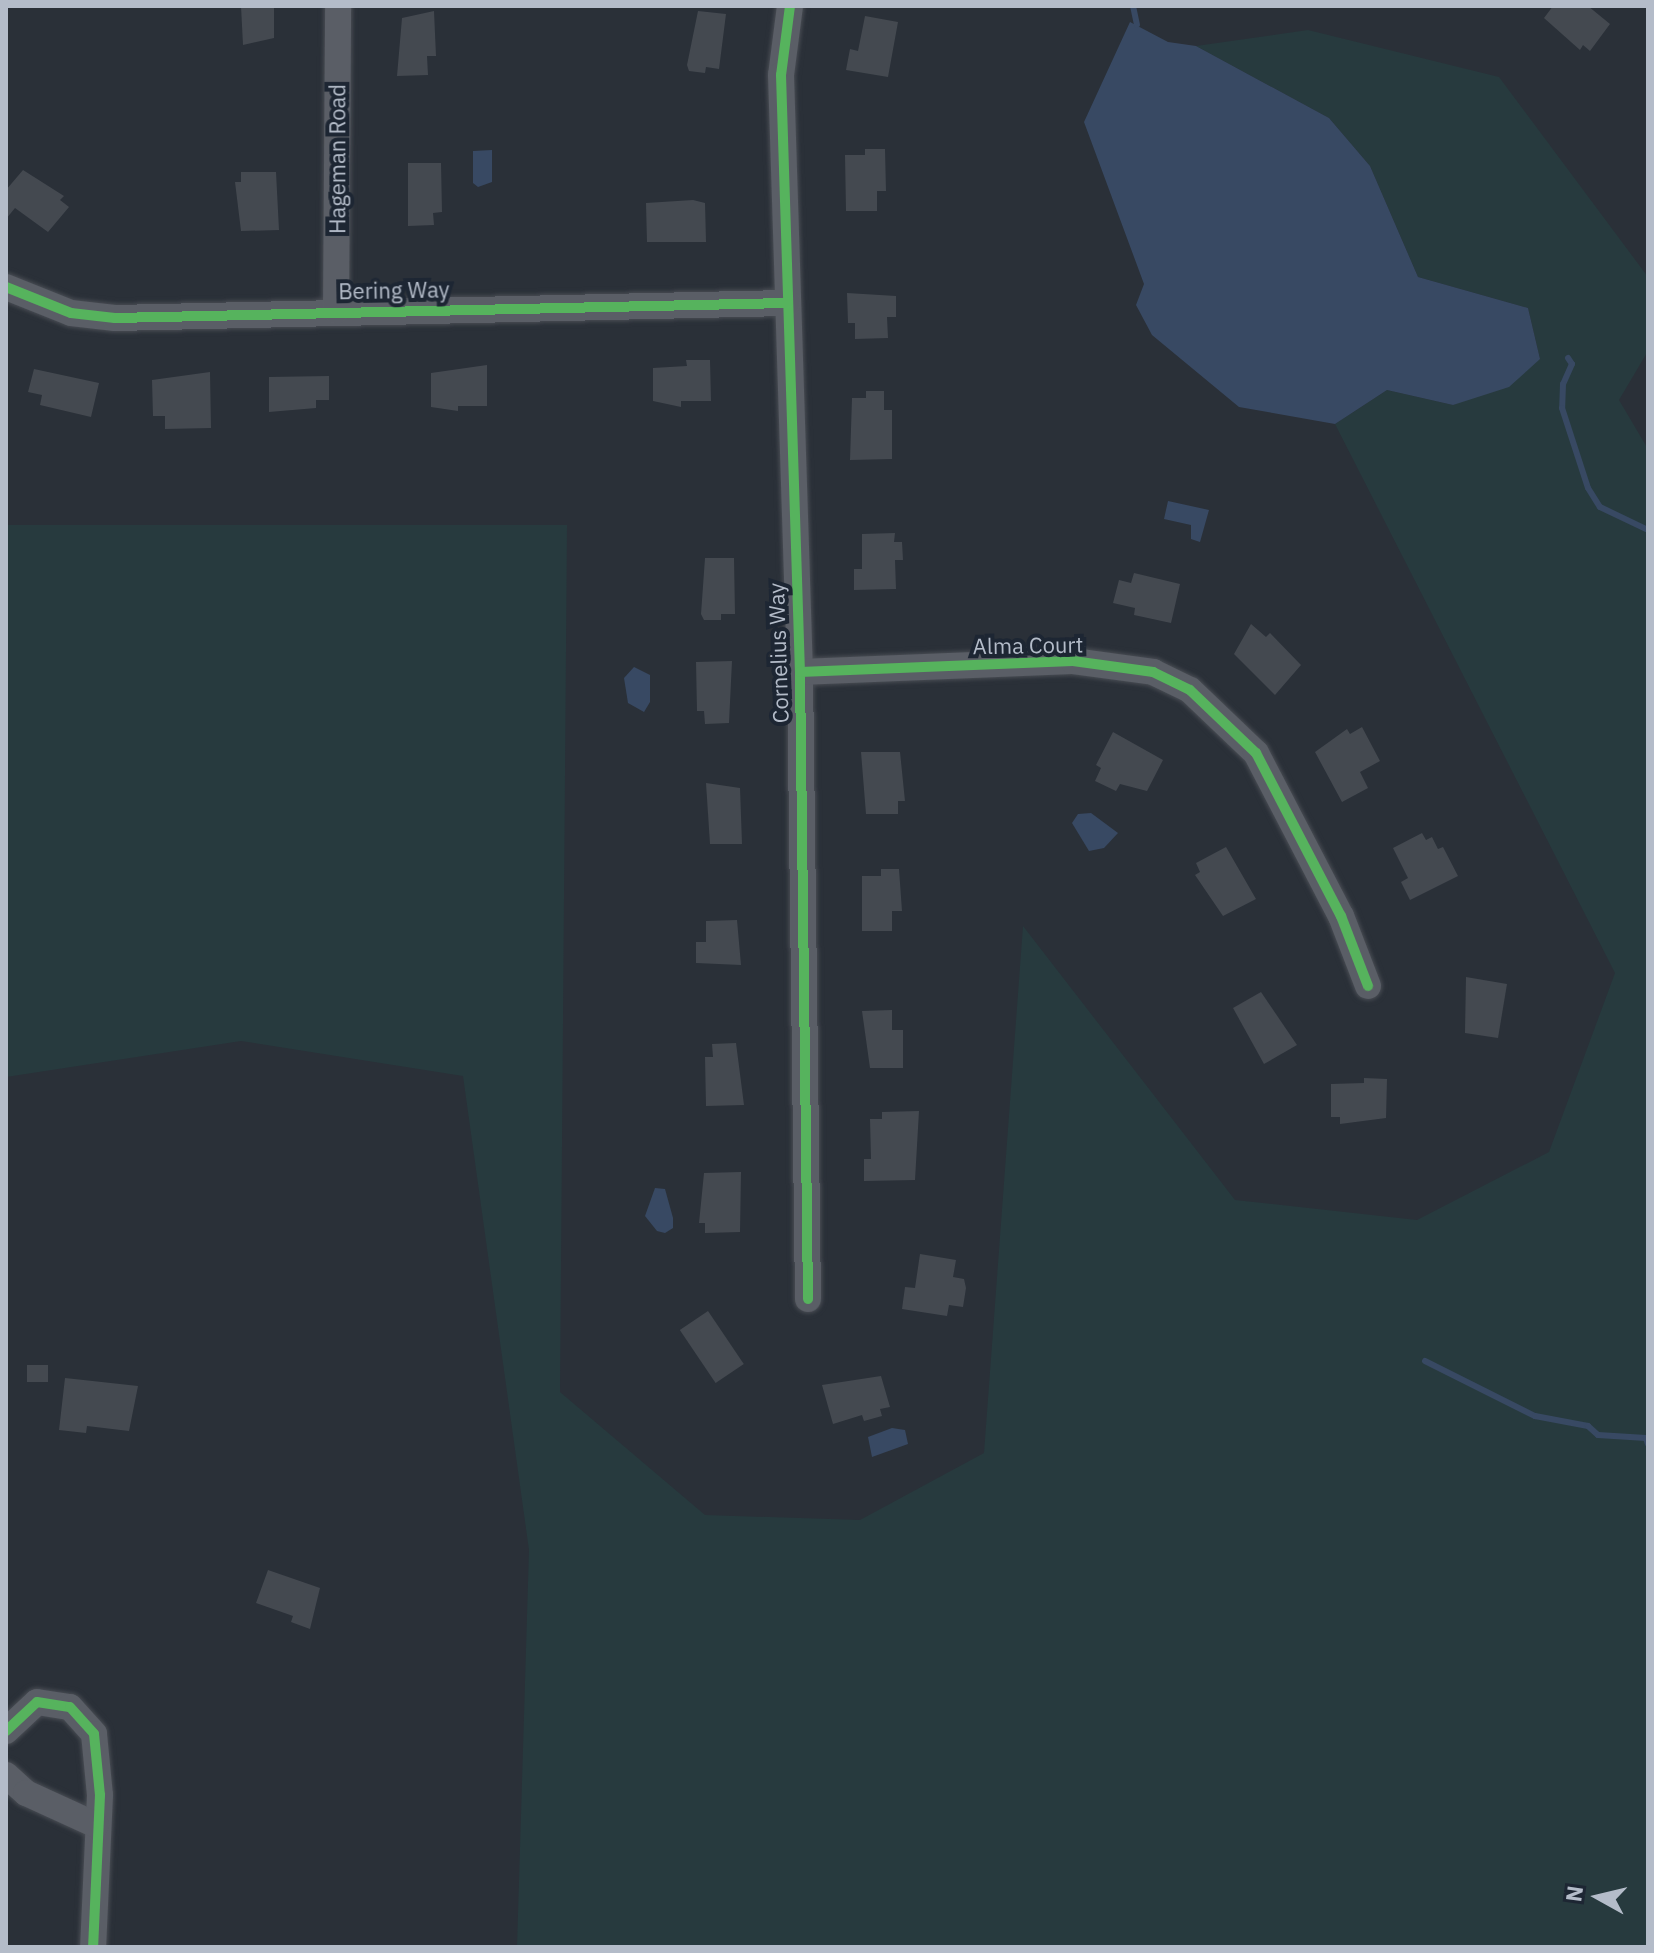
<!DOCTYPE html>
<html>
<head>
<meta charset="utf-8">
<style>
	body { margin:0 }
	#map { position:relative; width:1654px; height:1953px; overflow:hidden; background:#2a3038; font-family:"IBM Plex Sans",sans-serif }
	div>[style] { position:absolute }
	.green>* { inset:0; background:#273a3e }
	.water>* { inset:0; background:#384963 }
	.stream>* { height:6px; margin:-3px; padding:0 3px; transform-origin:3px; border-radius:3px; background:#384963 }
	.building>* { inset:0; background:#444950; transform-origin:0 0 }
	.roads { filter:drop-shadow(0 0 2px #484c53) drop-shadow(0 0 2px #484c53) }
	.minor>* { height:26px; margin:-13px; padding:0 13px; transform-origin:13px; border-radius:13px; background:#5a5e66 }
	.cycleway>* { height:10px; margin:-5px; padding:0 5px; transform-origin:5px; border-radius:5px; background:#56b35d }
	span { translate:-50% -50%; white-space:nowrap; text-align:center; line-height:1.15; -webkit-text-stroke:8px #1d2633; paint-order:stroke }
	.street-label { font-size:22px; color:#b4bcc9 }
	.frame { position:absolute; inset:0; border:8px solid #b4bcc9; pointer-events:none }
	.north { position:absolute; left:1558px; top:1857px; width:80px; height:80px; -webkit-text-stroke:6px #1d2633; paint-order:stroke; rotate:278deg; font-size:22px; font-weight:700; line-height:32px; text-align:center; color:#b4bcc9 }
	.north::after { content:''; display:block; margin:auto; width:28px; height:36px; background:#b4bcc9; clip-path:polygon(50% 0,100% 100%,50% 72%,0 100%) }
</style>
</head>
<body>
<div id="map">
	<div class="green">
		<div style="clip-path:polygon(1308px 30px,1499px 77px,1648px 277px,1648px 351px,1619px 400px,1648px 449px,1648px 1947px,517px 1947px,529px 1550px,463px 1076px,241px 1041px,6px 1077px,6px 525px,567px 525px,560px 1392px,705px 1515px,860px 1520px,984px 1453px,1023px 926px,1235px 1200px,1417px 1220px,1549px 1152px,1615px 973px,1335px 424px,1387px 390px,1453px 405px,1540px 359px,1528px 308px,1418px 277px,1370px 166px,1329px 118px,1196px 46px)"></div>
	</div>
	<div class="water">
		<div style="clip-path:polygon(1130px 22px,1168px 42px,1196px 46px,1329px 118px,1370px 166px,1418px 277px,1528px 308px,1540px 359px,1509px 387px,1453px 405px,1387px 390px,1335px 424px,1239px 407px,1152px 335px,1136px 305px,1144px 284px,1084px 122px)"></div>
		<div style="clip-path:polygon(492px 150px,492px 182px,478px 187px,473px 183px,473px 151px)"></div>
		<div style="clip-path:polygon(1168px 501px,1209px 510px,1200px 542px,1191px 539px,1191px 525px,1164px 519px)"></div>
		<div style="clip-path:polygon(634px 667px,650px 675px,650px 702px,644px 712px,628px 703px,624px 678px)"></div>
		<div style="clip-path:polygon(1091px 813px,1118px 833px,1104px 848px,1089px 851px,1072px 823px,1078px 814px)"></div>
		<div style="clip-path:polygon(655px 1188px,665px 1189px,673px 1218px,673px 1228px,665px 1233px,657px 1231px,645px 1216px)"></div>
		<div style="clip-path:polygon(892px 1428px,905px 1430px,908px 1444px,872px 1457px,868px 1437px)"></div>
	</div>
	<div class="stream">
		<div style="left:1133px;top:6px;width:19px;rotate:78deg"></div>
		<div style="left:1568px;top:358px;width:7px;rotate:56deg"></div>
		<div style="left:1572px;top:364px;width:22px;rotate:114deg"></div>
		<div style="left:1563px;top:384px;width:24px;rotate:92deg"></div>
		<div style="left:1562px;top:408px;width:84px;rotate:72deg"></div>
		<div style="left:1588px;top:488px;width:22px;rotate:58deg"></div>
		<div style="left:1600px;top:507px;width:53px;rotate:25.6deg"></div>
		<div style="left:1425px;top:1361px;width:123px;rotate:26.6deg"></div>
		<div style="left:1535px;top:1416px;width:54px;rotate:10.7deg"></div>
		<div style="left:1588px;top:1426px;width:13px;rotate:42deg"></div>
		<div style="left:1598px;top:1435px;width:48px;rotate:3.6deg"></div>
		<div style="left:1646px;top:1438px;width:6px;rotate:72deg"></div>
	</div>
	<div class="building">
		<div style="clip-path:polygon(241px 6px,274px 6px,274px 38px,243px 45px)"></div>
		<div style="clip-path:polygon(1553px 6px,1588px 6px,1610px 24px,1590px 51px,1583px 45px,1580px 50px,1544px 18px)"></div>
		<div style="clip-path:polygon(434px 11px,436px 56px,427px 56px,428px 75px,397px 76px,402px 18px)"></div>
		<div style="clip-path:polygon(698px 11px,726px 14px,719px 69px,706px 67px,705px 73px,689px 71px,687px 65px)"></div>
		<div style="clip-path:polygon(865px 16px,898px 22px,888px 77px,846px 70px,850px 49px,858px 51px)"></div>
		<div style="clip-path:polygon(865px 149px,885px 149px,886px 191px,877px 191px,877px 211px,846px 211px,845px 155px,865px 155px)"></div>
		<div style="clip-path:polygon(408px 163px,441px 163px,442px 212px,433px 213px,434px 225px,408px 226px)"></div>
		<div style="clip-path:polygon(23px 170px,64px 196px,60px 200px,69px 207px,48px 232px,15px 208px,6px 219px,6px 190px)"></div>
		<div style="clip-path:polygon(241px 172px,276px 172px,279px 230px,241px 231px,235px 182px,241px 182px)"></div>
		<div style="clip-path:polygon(693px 200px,705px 203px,706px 242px,647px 242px,646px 203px)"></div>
		<div style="clip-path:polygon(847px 293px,896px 296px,896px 317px,887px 317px,888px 338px,855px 339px,855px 323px,848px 323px)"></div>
		<div style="clip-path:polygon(686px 360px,710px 360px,711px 401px,681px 401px,681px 407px,653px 401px,653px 368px,687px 366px)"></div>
		<div style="clip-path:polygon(487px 365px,487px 406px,458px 406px,458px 411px,431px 407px,431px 373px)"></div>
		<div style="clip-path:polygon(34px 369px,99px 383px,91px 417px,40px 405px,42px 395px,28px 392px)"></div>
		<div style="clip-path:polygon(210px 372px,211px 428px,165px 429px,165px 416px,153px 416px,152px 380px)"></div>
		<div style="clip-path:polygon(329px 376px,329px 400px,316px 400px,316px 408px,269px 412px,269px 377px)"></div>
		<div style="clip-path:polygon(866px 391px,884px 391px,884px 410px,892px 410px,892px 459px,850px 460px,852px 398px,866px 398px)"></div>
		<div style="clip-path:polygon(895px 533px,894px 542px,902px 542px,903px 560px,895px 560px,896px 589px,854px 590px,854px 569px,862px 569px,862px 534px)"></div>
		<div style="clip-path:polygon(705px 558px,734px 558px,735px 614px,721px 614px,721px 620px,704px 620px,701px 614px)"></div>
		<div style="clip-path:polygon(1134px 573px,1180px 584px,1171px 623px,1134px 615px,1135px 608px,1113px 603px,1119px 580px,1131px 583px)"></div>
		<div style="clip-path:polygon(1251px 624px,1266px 637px,1270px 633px,1301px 665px,1275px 695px,1234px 654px)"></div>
		<div style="clip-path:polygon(732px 661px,729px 723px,705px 724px,704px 711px,697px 711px,696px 662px)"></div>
		<div style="clip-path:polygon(1362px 727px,1380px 761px,1360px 772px,1368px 788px,1342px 802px,1315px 752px,1347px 729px,1350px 734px)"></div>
		<div style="clip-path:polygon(1113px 732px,1163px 760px,1147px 791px,1120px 784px,1116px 791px,1095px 781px,1101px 768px,1096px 765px)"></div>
		<div style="clip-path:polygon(861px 752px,900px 752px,905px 801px,898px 801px,898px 814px,866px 814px)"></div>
		<div style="clip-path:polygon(706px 783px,740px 788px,742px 844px,710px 844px)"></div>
		<div style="clip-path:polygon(1422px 833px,1426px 840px,1432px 837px,1438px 849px,1443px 847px,1458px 876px,1410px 900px,1401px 882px,1408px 878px,1393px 848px)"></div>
		<div style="clip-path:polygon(1226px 847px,1256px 899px,1223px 916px,1195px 875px,1200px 872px,1196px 863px)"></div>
		<div style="clip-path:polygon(881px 869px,899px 869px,902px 911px,892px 911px,892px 931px,862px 931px,862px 876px,881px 876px)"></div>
		<div style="clip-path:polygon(737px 920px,741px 965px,696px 963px,696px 942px,706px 942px,706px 921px)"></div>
		<div style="clip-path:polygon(1466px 977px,1507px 984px,1498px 1038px,1465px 1033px)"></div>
		<div style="clip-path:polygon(1261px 992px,1297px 1045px,1264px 1064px,1233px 1008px)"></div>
		<div style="clip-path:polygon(892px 1010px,892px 1030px,903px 1030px,903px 1068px,870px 1068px,862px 1011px)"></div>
		<div style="clip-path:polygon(736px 1043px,744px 1105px,706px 1106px,705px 1057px,713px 1057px,712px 1044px)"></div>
		<div style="clip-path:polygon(1364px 1078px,1387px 1079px,1386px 1118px,1340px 1124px,1340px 1117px,1331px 1117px,1331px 1084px,1364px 1083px)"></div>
		<div style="clip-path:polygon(919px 1111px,915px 1180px,864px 1181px,864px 1159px,871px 1159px,870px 1119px,882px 1119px,882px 1112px)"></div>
		<div style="clip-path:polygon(741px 1172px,740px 1232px,705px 1233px,705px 1223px,699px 1223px,704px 1173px)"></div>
		<div style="clip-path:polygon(920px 1254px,956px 1260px,953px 1277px,964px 1279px,966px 1288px,963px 1307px,949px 1305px,947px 1316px,902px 1309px,905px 1287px,915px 1288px)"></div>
		<div style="left:708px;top:1311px;width:64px;height:34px;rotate:56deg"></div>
		<div style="left:27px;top:1365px;width:21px;height:17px"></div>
		<div style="clip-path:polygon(881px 1376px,890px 1407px,880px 1409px,882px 1416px,864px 1421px,862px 1415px,833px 1424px,822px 1385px)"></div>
		<div style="clip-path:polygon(65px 1378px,138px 1386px,129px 1431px,87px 1426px,86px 1433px,59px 1430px)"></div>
		<div style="clip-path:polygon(268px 1570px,320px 1588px,310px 1629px,291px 1622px,293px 1616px,256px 1603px)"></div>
	</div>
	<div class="roads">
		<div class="minor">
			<div style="left:790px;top:6px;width:70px;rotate:97.4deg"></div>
			<div style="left:781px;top:75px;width:597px;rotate:88.18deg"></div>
			<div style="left:800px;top:672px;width:627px;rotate:89.27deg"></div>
			<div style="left:6px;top:287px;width:70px;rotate:21.8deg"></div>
			<div style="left:71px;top:313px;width:44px;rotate:6.5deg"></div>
			<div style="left:115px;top:318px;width:673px;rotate:-1.28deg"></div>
			<div style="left:336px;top:311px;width:305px;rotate:-89.6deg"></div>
			<div style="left:800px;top:672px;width:273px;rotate:-2.3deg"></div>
			<div style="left:1073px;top:661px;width:81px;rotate:7.8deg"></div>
			<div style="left:1153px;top:672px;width:41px;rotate:25.9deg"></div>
			<div style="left:1190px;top:690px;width:91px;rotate:43.7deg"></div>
			<div style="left:1256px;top:753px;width:184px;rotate:62.5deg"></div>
			<div style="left:1341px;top:916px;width:75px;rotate:68.9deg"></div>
			<div style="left:6px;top:1731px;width:42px;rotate:-43.1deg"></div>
			<div style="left:37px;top:1702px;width:33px;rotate:9deg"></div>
			<div style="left:70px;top:1707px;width:36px;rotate:48deg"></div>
			<div style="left:94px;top:1734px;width:61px;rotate:84.4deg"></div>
			<div style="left:100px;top:1795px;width:152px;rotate:92.6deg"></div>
			<div style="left:6px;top:1775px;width:27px;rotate:42deg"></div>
			<div style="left:26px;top:1793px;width:77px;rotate:24.6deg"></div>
		</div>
	</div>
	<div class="cycleway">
		<div style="left:790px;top:6px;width:70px;rotate:97.4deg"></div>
		<div style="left:781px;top:75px;width:597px;rotate:88.18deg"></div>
		<div style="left:800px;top:672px;width:627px;rotate:89.27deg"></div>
		<div style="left:6px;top:287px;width:70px;rotate:21.8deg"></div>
		<div style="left:71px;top:313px;width:44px;rotate:6.5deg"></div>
		<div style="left:115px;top:318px;width:673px;rotate:-1.28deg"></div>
		<div style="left:800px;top:672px;width:273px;rotate:-2.3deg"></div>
		<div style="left:1073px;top:661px;width:81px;rotate:7.8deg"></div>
		<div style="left:1153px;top:672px;width:41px;rotate:25.9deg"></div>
		<div style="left:1190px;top:690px;width:91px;rotate:43.7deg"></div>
		<div style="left:1256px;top:753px;width:184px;rotate:62.5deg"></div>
		<div style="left:1341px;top:916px;width:75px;rotate:68.9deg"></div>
		<div style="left:6px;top:1731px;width:42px;rotate:-43.1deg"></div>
		<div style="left:37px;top:1702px;width:33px;rotate:9deg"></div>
		<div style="left:70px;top:1707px;width:36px;rotate:48deg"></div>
		<div style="left:94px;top:1734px;width:61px;rotate:84.4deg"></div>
		<div style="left:100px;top:1795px;width:152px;rotate:92.6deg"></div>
	</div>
	<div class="street-label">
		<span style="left:337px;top:159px;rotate:-90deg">Hageman Road</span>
		<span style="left:394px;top:290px;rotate:-1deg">Bering Way</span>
		<span style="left:1028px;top:645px;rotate:-1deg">Alma Court</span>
		<span style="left:778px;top:653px;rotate:-92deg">Cornelius Way</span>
	</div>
	<div class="frame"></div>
	<div class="north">N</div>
</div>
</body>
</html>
